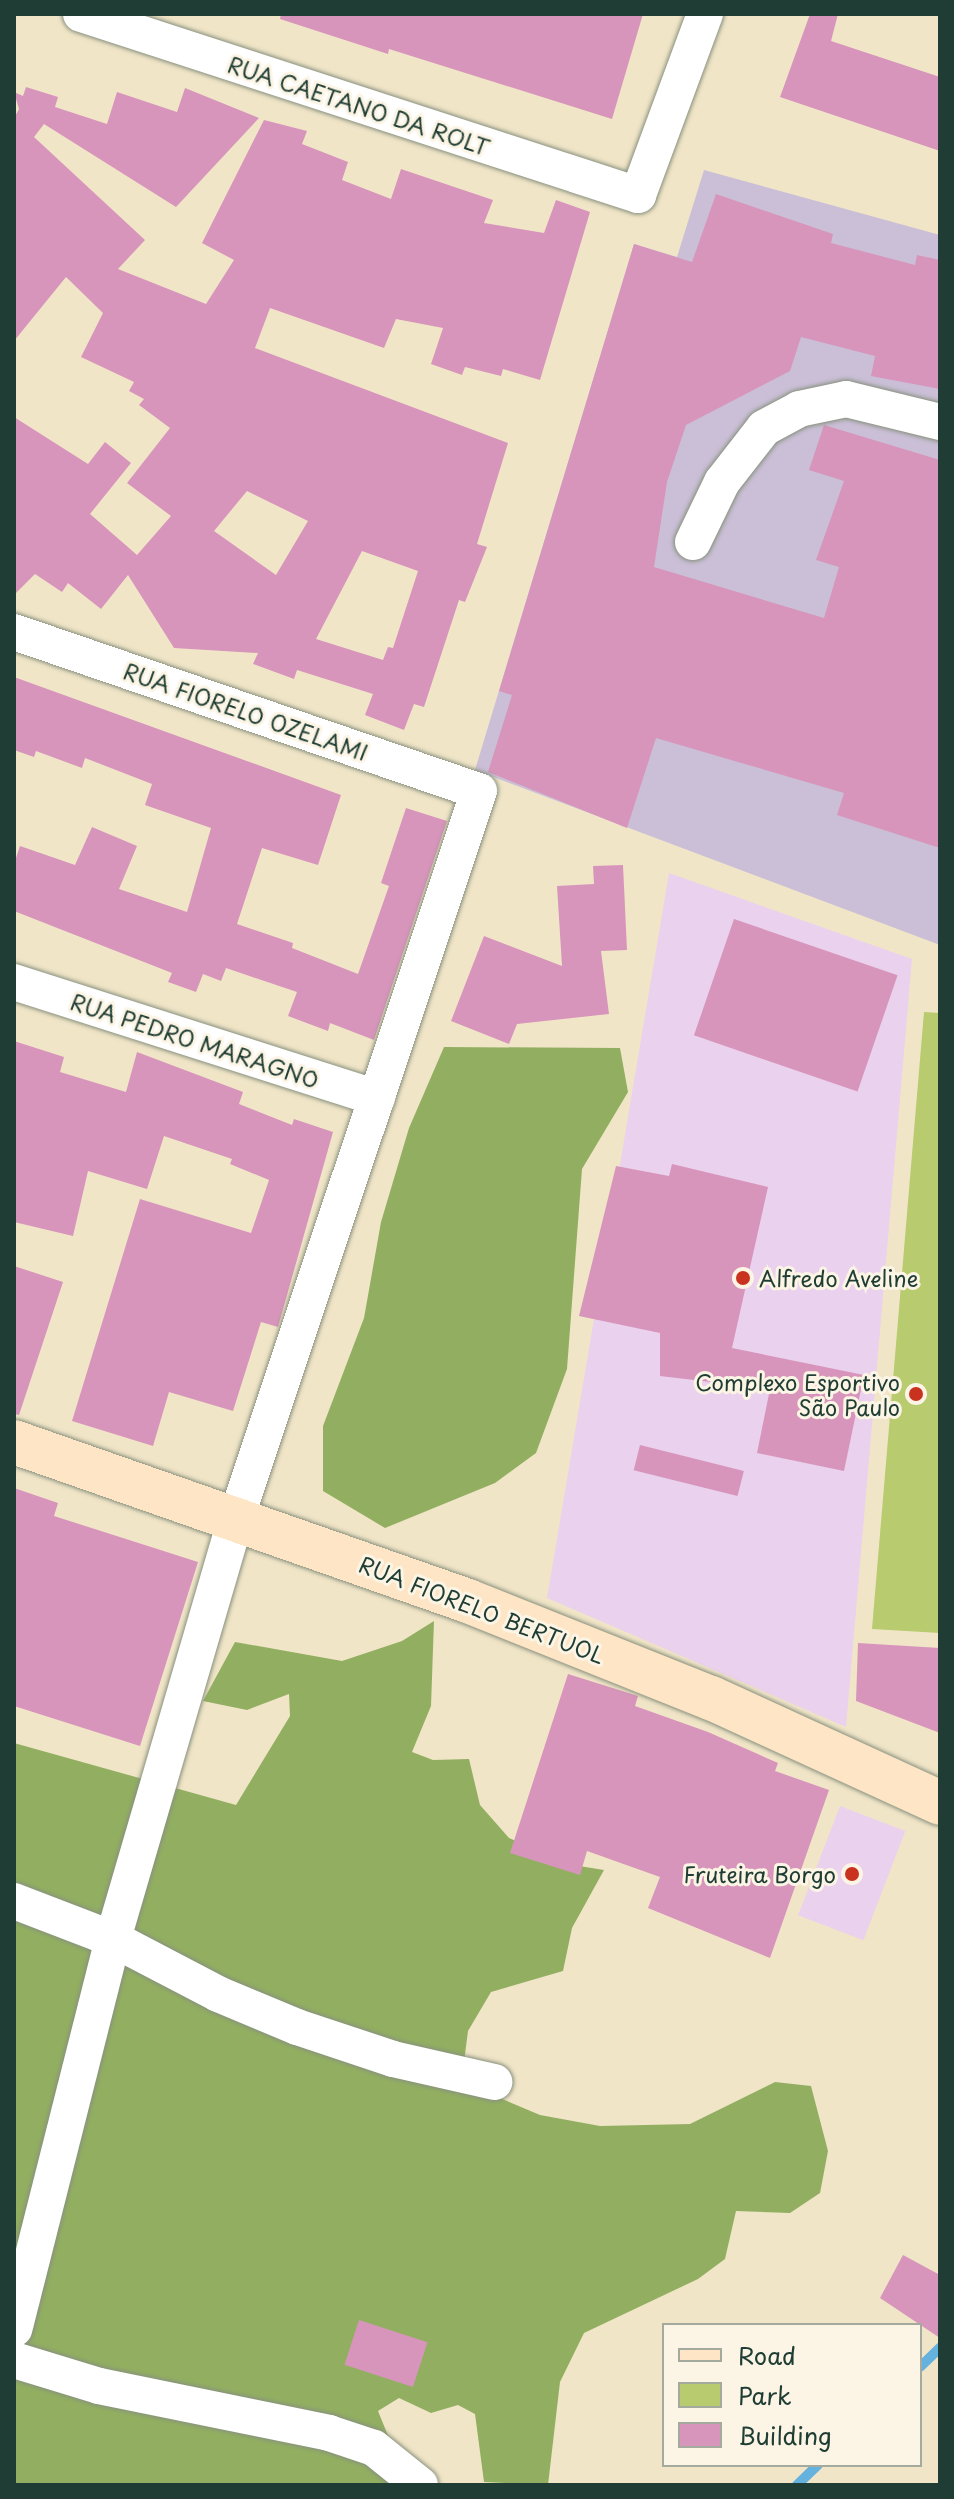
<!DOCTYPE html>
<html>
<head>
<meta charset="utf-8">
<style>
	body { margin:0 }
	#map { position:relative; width:954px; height:2499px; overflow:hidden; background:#f1e5c8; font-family:"Playpen Sans",sans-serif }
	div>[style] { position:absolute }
	.built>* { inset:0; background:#ead1ed; transform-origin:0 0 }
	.industrial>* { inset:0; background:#cabfd7 }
	.green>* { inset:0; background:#b8cb6e }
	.forest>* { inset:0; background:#92af61 }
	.stream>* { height:10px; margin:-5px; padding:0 5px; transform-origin:5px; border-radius:5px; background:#65b2df }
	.building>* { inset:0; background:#d795bb; transform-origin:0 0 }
	.roads { filter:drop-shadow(0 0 2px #88917e) drop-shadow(0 0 2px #88917e) }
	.street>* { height:36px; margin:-18px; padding:0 18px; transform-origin:18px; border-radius:18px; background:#fff }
	.secondary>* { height:44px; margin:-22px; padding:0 22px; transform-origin:22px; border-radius:22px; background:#fde5c5 }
	.dots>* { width:22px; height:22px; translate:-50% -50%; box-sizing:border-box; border:4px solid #fcf5e5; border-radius:50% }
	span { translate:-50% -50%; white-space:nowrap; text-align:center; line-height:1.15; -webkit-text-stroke:6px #fcf5e5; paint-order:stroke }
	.street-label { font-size:22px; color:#1f3d34 }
	.poi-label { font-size:22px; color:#1f3d34 }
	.left { translate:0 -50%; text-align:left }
	.right { translate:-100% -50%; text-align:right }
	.frame { position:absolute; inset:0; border:16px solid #1f3d34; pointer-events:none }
	.legend { position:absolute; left:662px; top:2323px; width:260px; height:144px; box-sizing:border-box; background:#fcf5e5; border:2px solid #a4ab9e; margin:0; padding:10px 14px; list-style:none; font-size:24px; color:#1f3d34 }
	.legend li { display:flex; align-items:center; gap:16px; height:40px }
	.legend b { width:40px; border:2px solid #a4ab9e }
</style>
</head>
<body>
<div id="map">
	<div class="built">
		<div style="clip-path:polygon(669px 873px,912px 959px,846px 1727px,547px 1598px)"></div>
		<div style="left:840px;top:1806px;width:70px;height:117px;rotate:21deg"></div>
	</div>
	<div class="industrial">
		<div style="clip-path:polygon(704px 170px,940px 235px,940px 945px,475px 770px,634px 244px,677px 257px)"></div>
	</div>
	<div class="green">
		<div style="clip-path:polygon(924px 1012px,940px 1013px,940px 1633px,872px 1629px)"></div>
	</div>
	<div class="forest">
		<div style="clip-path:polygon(444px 1047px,620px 1048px,628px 1092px,582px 1169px,567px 1369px,536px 1453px,495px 1483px,385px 1528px,323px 1491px,323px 1426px,364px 1318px,381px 1222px,409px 1128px)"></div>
		<div style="clip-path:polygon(434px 1621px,431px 1706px,412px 1752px,433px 1760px,469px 1759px,480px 1805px,509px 1838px,573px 1865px,604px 1870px,572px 1928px,563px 1971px,491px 1992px,468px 2031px,464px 2062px,488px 2093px,540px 2115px,600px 2126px,690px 2124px,775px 2082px,811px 2086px,828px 2151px,820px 2193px,790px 2213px,736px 2211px,725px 2259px,698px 2279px,584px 2333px,560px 2382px,548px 2485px,484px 2482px,475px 2414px,458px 2405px,431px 2413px,399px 2398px,378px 2411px,393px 2448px,430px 2485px,14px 2483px,14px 1743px,236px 1805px,290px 1716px,289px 1694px,247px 1710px,203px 1701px,235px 1642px,342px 1661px,402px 1641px)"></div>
	</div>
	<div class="stream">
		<div style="left:920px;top:2367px;width:28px;rotate:-44deg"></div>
		<div style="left:797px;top:2485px;width:29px;rotate:-44deg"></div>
	</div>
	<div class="building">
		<div style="clip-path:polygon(281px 14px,643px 14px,612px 119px,389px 49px,388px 54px,280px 19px)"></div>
		<div style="clip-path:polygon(810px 14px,838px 14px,831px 41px,940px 77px,940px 151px,780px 97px)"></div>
		<div style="clip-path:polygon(evenodd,26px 87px,58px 97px,55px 107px,107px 124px,117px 92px,177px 112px,185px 88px,259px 118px,176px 207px,44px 124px,34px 137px,145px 240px,118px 269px,206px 304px,234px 260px,202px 243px,264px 120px,307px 131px,302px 144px,348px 162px,342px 180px,391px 199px,401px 169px,493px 200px,484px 223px,544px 233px,556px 200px,590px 212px,540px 380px,503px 369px,501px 376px,465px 367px,462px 375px,431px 364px,443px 328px,396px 319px,384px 348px,270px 308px,255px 348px,508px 443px,477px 544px,487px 547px,465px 602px,459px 600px,424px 707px,414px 704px,404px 730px,365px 715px,373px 694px,297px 670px,294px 679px,253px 664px,258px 653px,174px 648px,128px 575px,101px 609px,68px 583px,62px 592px,35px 574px,14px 595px,14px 417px,88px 464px,105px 442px,131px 463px,90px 514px,137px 555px,171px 516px,127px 483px,170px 428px,139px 405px,144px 399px,129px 391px,134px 382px,81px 357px,103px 313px,66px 277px,14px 341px,14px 118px,19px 109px,14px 92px,23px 96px,26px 87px,247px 491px,308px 521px,276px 575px,214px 531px,247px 491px,26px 87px,362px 551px,418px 571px,393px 648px,388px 647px,383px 660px,316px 639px,362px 551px)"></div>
		<div style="clip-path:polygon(716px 194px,833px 234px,831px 243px,915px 265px,917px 255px,940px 260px,940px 389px,871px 376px,875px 356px,801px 337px,790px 371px,686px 425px,667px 482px,654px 567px,824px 618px,839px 567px,816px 560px,844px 481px,809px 470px,824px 425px,940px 460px,940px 848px,837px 815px,844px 793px,656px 738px,627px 828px,488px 772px,512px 695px,499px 691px,634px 244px,692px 262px)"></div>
		<div style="clip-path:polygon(14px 677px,341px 795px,318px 865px,262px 848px,237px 924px,293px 943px,292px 948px,358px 974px,389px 886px,381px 883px,406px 808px,447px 821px,374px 1040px,330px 1023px,328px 1031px,288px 1016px,297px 992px,226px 968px,221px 981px,203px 974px,196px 992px,168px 982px,172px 973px,14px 911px,14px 864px,20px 846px,75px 865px,92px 827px,137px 846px,119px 889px,187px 912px,211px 828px,145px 805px,152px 784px,85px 758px,82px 768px,36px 751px,34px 757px,14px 750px)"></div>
		<div style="clip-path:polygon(623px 865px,627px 950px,601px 951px,609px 1014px,517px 1024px,509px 1044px,451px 1021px,484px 936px,562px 966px,557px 886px,594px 884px,593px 866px)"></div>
		<div style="left:734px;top:919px;width:173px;height:123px;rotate:19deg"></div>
		<div style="clip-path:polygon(14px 1041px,64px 1057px,60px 1072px,126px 1092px,137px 1052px,243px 1092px,239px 1104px,292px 1125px,294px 1119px,333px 1132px,278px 1327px,261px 1322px,233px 1411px,169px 1392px,153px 1446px,72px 1421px,140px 1199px,251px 1233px,269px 1180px,230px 1164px,232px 1159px,164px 1136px,147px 1189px,88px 1171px,73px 1236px,14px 1222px)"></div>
		<div style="clip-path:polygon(672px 1164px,768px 1187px,732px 1348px,864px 1375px,844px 1471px,757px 1453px,770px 1389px,660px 1376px,660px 1333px,579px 1316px,616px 1166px,669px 1176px)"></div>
		<div style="clip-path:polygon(14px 1266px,63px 1282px,19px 1415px,14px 1414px)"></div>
		<div style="left:640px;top:1445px;width:107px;height:26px;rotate:14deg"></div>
		<div style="clip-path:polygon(14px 1488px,58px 1503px,54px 1516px,198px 1562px,140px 1746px,14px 1706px)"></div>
		<div style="clip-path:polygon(858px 1643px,940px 1648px,940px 1733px,856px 1701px)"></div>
		<div style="clip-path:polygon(568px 1674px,638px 1696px,635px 1706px,708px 1732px,778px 1763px,775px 1771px,829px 1790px,770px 1958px,648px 1908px,660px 1877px,587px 1851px,580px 1875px,510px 1853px)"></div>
		<div style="clip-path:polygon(903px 2255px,940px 2275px,940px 2338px,880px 2298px)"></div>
		<div style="left:359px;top:2320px;width:72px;height:47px;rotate:18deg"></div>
	</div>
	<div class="roads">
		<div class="street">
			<div style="left:81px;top:14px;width:586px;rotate:18deg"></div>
			<div style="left:638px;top:195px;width:193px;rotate:-69.7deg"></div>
			<div style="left:693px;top:542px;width:67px;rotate:-64.2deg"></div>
			<div style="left:722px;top:482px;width:68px;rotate:-52.1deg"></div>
			<div style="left:764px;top:428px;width:40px;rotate:-28deg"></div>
			<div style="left:799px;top:409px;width:48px;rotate:-12deg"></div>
			<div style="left:846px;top:399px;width:97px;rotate:13.7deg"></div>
			<div style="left:14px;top:632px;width:491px;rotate:18.9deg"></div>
			<div style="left:479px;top:791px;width:767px;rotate:108.48deg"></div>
			<div style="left:236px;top:1518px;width:439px;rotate:106.3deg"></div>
			<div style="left:113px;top:1939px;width:402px;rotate:104.2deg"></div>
			<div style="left:14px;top:982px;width:381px;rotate:17.7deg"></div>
			<div style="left:14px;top:1901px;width:106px;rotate:21deg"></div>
			<div style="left:113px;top:1939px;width:119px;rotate:27.6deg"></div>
			<div style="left:218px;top:1994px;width:86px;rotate:22.7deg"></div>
			<div style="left:297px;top:2027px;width:101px;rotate:18.4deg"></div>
			<div style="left:393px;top:2059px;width:104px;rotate:12.8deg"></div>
			<div style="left:14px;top:2360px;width:89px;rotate:17deg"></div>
			<div style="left:99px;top:2386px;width:235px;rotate:11.5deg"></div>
			<div style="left:329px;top:2433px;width:47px;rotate:18.4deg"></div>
			<div style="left:374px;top:2448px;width:59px;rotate:38.8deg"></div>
		</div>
		<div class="secondary">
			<div style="left:14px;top:1442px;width:481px;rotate:19.3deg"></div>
			<div style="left:468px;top:1601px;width:262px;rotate:21.8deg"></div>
			<div style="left:711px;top:1698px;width:252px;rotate:24.6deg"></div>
		</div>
	</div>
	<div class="dots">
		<div style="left:743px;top:1278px;background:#c8321e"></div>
		<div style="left:916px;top:1394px;background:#c8321e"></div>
		<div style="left:852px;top:1874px;background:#c8321e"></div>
	</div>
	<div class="street-label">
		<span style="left:359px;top:105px;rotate:18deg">RUA CAETANO DA ROLT</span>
		<span style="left:246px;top:711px;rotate:19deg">RUA FIORELO OZELAMI</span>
		<span style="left:195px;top:1040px;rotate:18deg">RUA PEDRO MARAGNO</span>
		<span style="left:482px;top:1609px;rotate:21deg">RUA FIORELO BERTUOL</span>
	</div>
	<div class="poi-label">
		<span class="left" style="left:759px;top:1278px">Alfredo Aveline</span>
		<span class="right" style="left:900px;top:1394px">Complexo Esportivo<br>São Paulo</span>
		<span class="right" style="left:836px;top:1874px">Fruteira Borgo</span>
	</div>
	<div class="frame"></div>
	<ul class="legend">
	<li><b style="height:10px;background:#fde5c5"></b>Road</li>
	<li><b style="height:22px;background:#b8cb6e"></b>Park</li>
	<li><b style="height:22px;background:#d795bb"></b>Building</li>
	</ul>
</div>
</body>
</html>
